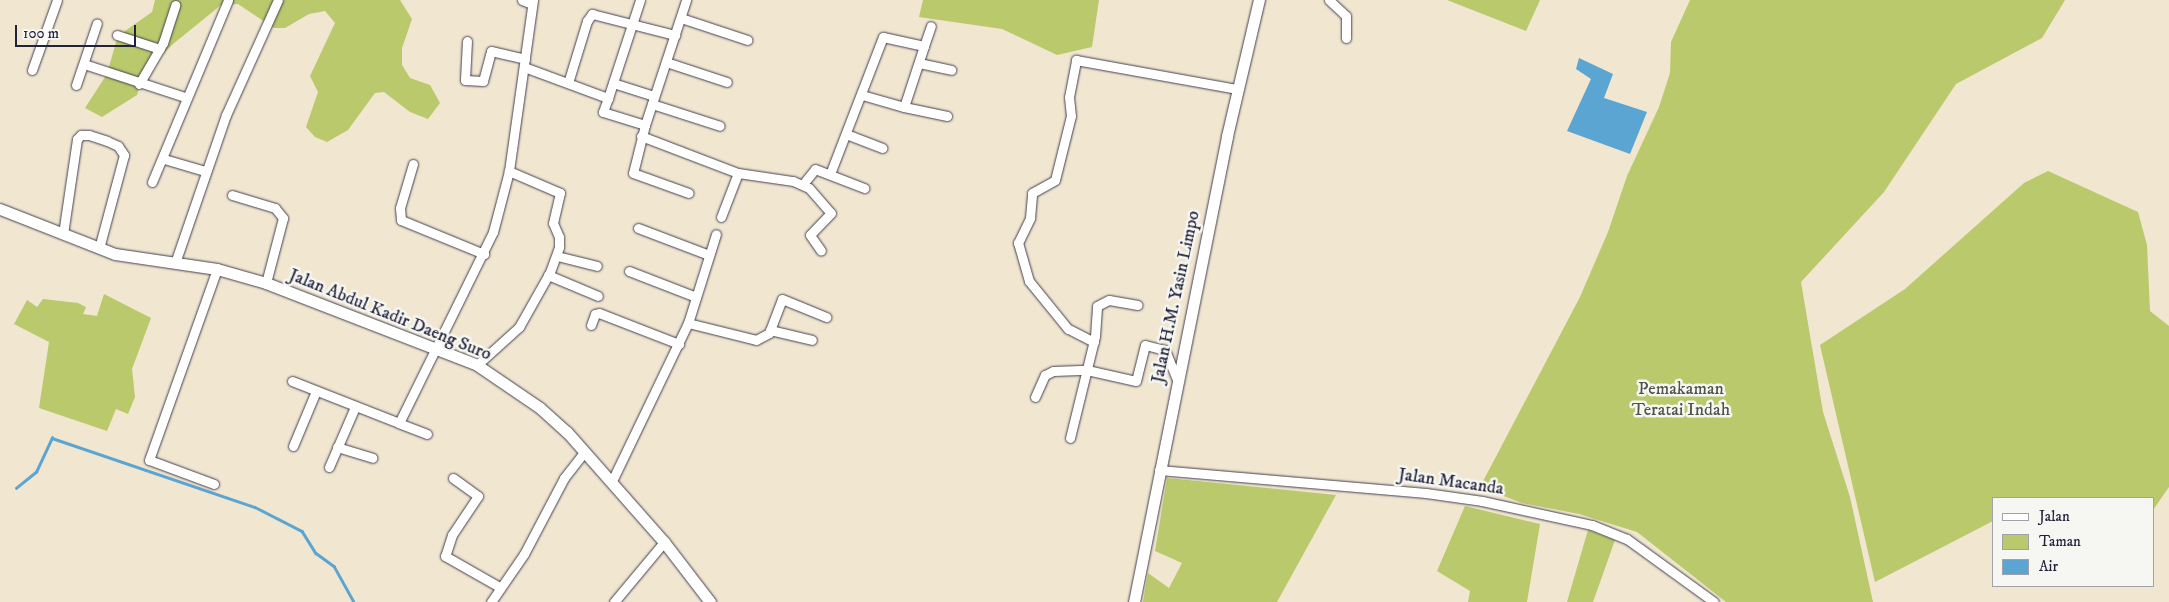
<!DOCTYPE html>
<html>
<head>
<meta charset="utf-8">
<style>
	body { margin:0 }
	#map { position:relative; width:2169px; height:602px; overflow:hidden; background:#f1e6d0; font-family:"IM FELL DW Pica",serif }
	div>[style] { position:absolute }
	.green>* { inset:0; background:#b9c96b }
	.water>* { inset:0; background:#5ba5d3 }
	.stream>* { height:2.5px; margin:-1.25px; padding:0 1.25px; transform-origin:1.25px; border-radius:1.25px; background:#5ba5d3 }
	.roads { filter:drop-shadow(0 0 1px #413f51) drop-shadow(0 0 1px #413f51) }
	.minor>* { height:9px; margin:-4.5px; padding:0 4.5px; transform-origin:4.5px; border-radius:4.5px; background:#fff }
	.major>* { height:11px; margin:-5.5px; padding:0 5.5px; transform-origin:5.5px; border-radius:5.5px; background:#fff }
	span { translate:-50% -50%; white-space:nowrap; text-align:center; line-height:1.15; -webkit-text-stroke:5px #f6f6f2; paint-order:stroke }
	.street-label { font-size:18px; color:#22223b }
	.park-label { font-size:18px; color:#4f5449 }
	.legend { position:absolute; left:1992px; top:497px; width:162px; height:90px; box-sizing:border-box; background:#f6f6f2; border:1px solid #a1a1a9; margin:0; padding:6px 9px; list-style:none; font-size:15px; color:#22223b }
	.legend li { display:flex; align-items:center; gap:10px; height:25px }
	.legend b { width:25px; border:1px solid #a1a1a9 }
	.scale { position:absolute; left:15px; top:25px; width:121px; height:22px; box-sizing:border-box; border:2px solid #22223b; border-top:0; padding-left:6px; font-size:15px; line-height:18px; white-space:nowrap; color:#22223b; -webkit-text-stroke:4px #f6f6f2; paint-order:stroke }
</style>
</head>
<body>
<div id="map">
	<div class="green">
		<div style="clip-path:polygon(155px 0,400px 0,412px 19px,402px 48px,402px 65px,410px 78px,430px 85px,440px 103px,428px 119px,410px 112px,384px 92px,375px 93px,348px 130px,327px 142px,315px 137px,306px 127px,318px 92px,310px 76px,335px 23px,325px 11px,309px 14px,285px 28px,274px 28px,238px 4px,221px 5px,173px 44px,143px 74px,137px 95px,102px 117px,85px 108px,107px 74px,116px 42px,125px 31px,152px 12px)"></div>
		<div style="clip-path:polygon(923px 0,1099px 0,1092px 47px,1057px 55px,1002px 29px,919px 17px)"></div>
		<div style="clip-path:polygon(1447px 0,1540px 0,1526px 31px)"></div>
		<div style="clip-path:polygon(1690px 0,2065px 0,2042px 38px,1956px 84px,1884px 192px,1801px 282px,1823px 412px,1850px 497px,1873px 602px,1726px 602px,1637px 532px,1579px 514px,1522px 503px,1480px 487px,1580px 297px,1608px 232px,1627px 176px,1659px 107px,1670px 73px,1671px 42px)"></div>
		<div style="clip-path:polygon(2048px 171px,2138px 212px,2147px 245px,2150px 311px,2169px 326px,2169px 487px,2153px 510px,2153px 498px,1993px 498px,1993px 521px,1875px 582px,1820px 345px,1905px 289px,2024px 183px)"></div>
		<div style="clip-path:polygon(104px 294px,151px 318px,132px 369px,135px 397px,128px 414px,116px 409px,107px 431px,39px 408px,49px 342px,14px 324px,27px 300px,37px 307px,43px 299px,78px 303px,86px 307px,83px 314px,97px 316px)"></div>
		<div style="clip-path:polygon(1167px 478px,1336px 495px,1277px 602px,1143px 602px,1148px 573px,1169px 588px,1182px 563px,1155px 551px)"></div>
		<div style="clip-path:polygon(1465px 506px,1540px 524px,1527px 602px,1468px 602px,1470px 591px,1437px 571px)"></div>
		<div style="clip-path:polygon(1588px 530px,1615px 540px,1593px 602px,1567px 602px)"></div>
	</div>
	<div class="water">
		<div style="clip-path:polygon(1579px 58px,1613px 74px,1604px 98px,1647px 112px,1630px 154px,1567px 131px,1591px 79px,1576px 69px)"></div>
	</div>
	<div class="stream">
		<div style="left:16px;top:488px;width:26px;rotate:-39deg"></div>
		<div style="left:36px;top:472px;width:38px;rotate:-65deg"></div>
		<div style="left:52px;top:438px;width:214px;rotate:18.8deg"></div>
		<div style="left:255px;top:507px;width:53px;rotate:27.1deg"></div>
		<div style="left:302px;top:531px;width:26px;rotate:58deg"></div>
		<div style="left:316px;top:553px;width:22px;rotate:36deg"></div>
		<div style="left:334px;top:566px;width:41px;rotate:60.9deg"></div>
	</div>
	<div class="roads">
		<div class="minor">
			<div style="left:522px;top:0;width:11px;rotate:22deg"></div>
			<div style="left:1329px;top:0;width:23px;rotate:43deg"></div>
			<div style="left:1346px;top:16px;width:22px;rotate:90deg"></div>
			<div style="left:681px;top:18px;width:70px;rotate:18.4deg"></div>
			<div style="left:117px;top:35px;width:45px;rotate:18deg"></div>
			<div style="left:467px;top:41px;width:39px;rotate:93deg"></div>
			<div style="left:465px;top:80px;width:18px;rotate:3deg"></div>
			<div style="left:483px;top:81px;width:31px;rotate:-75deg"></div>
			<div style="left:491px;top:51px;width:35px;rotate:13deg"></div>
			<div style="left:924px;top:46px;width:64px;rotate:108.2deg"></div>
			<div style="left:904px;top:107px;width:44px;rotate:11.8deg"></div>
			<div style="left:666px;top:62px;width:64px;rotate:18.2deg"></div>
			<div style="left:919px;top:63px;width:33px;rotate:12deg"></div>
			<div style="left:84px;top:64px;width:106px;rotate:18.1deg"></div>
			<div style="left:524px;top:67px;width:90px;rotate:20.3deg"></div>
			<div style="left:608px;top:98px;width:15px;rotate:110deg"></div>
			<div style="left:603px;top:112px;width:44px;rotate:17.2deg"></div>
			<div style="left:645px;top:125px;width:49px;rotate:104deg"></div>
			<div style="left:633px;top:173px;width:59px;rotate:19.7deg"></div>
			<div style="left:32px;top:70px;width:74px;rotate:-70.3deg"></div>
			<div style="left:568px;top:83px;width:65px;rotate:-73deg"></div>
			<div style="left:587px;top:21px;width:9px;rotate:-54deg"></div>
			<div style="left:592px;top:14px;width:86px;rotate:14.2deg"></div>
			<div style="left:613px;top:83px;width:43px;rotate:17.6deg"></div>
			<div style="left:139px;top:84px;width:48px;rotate:-59.7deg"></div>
			<div style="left:163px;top:43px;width:40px;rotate:-72deg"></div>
			<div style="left:76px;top:85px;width:65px;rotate:-71.3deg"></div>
			<div style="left:862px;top:95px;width:44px;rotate:15.9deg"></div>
			<div style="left:608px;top:98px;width:103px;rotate:-71.9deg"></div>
			<div style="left:652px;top:104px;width:71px;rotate:17.9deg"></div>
			<div style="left:645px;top:125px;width:132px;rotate:-71.8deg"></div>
			<div style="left:846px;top:134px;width:39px;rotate:21deg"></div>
			<div style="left:641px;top:136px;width:104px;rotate:20.9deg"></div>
			<div style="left:738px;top:173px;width:56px;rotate:8.3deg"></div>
			<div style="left:793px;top:181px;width:17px;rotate:24deg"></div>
			<div style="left:809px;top:188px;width:33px;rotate:49deg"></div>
			<div style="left:831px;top:213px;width:30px;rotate:134deg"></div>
			<div style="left:810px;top:235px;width:19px;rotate:55deg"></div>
			<div style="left:164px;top:159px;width:43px;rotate:16.3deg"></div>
			<div style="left:413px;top:164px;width:46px;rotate:106.5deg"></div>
			<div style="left:400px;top:208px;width:12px;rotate:85deg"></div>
			<div style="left:401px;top:220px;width:90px;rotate:22.3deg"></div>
			<div style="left:830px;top:174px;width:147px;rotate:-68.9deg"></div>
			<div style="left:883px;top:37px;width:42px;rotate:12.4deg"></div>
			<div style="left:924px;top:46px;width:21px;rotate:-71deg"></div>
			<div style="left:152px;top:182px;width:197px;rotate:-67.3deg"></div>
			<div style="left:803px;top:184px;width:19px;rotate:-51deg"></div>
			<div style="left:815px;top:169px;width:53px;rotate:21.2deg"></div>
			<div style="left:232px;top:195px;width:45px;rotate:16.8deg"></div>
			<div style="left:275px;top:208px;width:13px;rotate:51deg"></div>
			<div style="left:283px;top:218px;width:67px;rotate:104.7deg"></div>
			<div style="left:721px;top:217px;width:47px;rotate:-68.9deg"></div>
			<div style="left:638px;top:228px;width:76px;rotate:20.8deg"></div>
			<div style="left:63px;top:234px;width:96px;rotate:-81.6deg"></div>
			<div style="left:77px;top:139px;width:6px;rotate:-45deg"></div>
			<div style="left:81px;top:135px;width:8px"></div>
			<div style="left:89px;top:135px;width:19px;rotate:18deg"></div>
			<div style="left:107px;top:141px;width:12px;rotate:24deg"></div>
			<div style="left:118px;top:146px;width:11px;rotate:56deg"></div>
			<div style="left:124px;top:155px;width:96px;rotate:105deg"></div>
			<div style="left:557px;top:256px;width:41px;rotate:14deg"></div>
			<div style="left:175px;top:263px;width:157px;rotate:-71deg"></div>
			<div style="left:226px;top:115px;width:126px;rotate:-65.7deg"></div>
			<div style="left:629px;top:271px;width:72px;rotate:21.2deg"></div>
			<div style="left:548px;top:275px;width:54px;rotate:22.8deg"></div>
			<div style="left:688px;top:323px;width:70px;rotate:14deg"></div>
			<div style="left:756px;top:340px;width:15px;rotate:-28deg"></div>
			<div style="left:769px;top:333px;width:36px;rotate:-69deg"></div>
			<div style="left:782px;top:299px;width:48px;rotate:22.2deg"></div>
			<div style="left:591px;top:325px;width:12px;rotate:-70deg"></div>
			<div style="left:595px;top:314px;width:4px;rotate:-14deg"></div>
			<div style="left:599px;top:313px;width:86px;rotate:21.2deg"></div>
			<div style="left:770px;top:330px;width:43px;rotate:13.4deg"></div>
			<div style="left:1094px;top:342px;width:29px;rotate:-153deg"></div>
			<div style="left:1068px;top:329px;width:62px;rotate:-129.1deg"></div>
			<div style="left:1029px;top:281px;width:40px;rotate:-106deg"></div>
			<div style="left:1018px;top:243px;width:28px;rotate:-64deg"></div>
			<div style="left:1030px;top:218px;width:25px;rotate:-85deg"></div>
			<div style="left:1032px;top:193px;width:26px;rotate:-29deg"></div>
			<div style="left:1055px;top:180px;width:66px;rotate:-76deg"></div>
			<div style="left:1071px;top:116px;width:19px;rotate:-96deg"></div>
			<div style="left:1069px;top:97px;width:38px;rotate:-79deg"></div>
			<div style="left:1076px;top:60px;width:164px;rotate:10.2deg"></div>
			<div style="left:477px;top:365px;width:57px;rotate:-42.1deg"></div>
			<div style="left:519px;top:327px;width:63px;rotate:-60.6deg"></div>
			<div style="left:550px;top:272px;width:27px;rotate:-70deg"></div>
			<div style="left:559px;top:247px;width:10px;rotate:-90deg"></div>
			<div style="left:559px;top:237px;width:15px;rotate:-113deg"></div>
			<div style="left:553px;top:223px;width:31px;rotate:-77deg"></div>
			<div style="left:560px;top:193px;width:56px;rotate:-156.7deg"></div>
			<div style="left:292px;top:381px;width:115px;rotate:21.4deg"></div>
			<div style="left:1035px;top:397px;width:24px;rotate:-66deg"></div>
			<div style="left:1045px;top:375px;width:9px;rotate:-27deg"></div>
			<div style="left:1053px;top:371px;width:34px;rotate:-2deg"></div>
			<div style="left:1087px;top:370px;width:50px;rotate:12.7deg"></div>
			<div style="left:1136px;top:381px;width:37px;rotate:-76deg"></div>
			<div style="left:1145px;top:345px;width:21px;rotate:14deg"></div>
			<div style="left:1165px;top:350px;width:32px;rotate:68deg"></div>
			<div style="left:427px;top:434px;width:30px;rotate:-159deg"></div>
			<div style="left:399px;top:423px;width:213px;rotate:-63.8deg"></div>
			<div style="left:493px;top:232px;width:63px;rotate:-75.3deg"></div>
			<div style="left:509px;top:171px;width:173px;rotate:-82deg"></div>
			<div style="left:1070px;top:438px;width:105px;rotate:-76.2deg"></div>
			<div style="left:1095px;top:336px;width:30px;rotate:-86deg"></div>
			<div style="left:1097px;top:306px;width:13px;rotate:-27deg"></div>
			<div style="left:1109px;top:300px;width:29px;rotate:10deg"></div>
			<div style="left:293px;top:446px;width:60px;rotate:-67.3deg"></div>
			<div style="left:337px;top:447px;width:37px;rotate:17deg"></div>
			<div style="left:329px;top:467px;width:65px;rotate:-66.6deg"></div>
			<div style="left:1159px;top:470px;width:268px;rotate:4.9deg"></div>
			<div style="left:1426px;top:493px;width:57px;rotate:8.1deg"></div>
			<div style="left:1482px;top:501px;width:113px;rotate:12.3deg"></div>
			<div style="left:1592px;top:525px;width:38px;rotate:22deg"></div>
			<div style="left:1627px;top:539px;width:107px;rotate:35.9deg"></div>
			<div style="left:453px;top:478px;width:31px;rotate:36deg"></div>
			<div style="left:478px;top:496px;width:47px;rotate:123.7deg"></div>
			<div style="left:452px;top:535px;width:22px;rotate:108deg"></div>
			<div style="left:445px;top:556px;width:64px;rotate:29.7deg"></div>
			<div style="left:612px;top:481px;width:175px;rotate:-64.3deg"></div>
			<div style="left:688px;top:323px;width:93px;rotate:-72.5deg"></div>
			<div style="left:214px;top:484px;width:69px;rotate:-159.7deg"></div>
			<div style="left:149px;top:460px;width:203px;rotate:-70.4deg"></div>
			<div style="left:491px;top:602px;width:58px;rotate:-55.5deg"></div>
			<div style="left:524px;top:554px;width:86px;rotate:-62.2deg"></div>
			<div style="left:564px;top:478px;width:33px;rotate:-52deg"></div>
			<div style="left:614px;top:602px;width:78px;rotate:-50.2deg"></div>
		</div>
		<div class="major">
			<div style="left:0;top:209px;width:123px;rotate:21.4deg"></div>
			<div style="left:115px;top:254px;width:103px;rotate:8.4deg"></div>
			<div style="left:217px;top:269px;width:51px;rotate:15.9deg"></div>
			<div style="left:266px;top:283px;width:226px;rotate:21.2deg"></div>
			<div style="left:477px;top:365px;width:76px;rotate:34.3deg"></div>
			<div style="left:540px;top:408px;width:36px;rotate:42deg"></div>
			<div style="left:567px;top:432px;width:147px;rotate:48.6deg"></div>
			<div style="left:664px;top:542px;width:76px;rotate:52.5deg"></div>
			<div style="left:1134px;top:602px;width:475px;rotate:-78.7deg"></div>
			<div style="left:1227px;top:136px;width:140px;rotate:-76.8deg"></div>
		</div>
	</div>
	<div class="street-label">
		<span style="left:1176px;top:297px;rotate:-78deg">Jalan H.M. Yasin Limpo</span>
		<span style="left:390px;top:315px;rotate:22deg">Jalan Abdul Kadir Daeng Suro</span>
		<span style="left:1451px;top:482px;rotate:8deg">Jalan Macanda</span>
	</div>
	<div class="park-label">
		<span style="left:1681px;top:400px">Pemakaman<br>Teratai Indah</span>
	</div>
	<ul class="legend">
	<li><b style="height:6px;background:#fff"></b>Jalan</li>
	<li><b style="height:14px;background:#b9c96b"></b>Taman</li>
	<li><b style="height:14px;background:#5ba5d3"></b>Air</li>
	</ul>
	<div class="scale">100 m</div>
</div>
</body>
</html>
